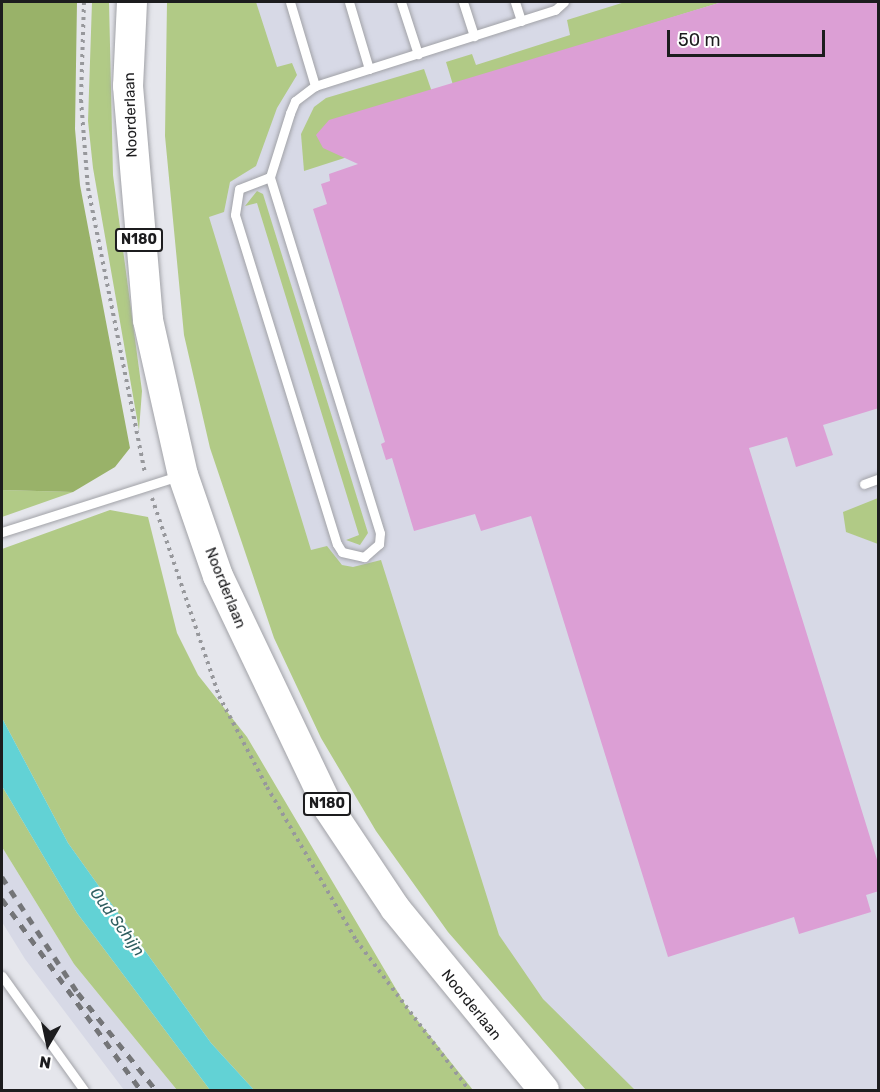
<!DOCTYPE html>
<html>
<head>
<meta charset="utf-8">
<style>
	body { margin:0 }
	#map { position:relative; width:880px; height:1092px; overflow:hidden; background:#e5e6ec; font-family:Rubik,sans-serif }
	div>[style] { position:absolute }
	.built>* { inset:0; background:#d7d9e6 }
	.green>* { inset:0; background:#b1ca86 }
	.forest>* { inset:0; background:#99b269 }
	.water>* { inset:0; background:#62d2d5 }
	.building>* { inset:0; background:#dc9fd5 }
	.path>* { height:4px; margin-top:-2px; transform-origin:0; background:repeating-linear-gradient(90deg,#97989c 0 3px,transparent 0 7.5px) }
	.roads { filter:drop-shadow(0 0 2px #a1a2a7) drop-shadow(0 0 2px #a1a2a7) }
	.service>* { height:9px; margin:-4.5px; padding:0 4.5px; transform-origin:4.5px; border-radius:4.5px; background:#fff }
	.primary>* { height:30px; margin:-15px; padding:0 15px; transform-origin:15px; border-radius:15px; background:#fff }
	.rail>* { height:4.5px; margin-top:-2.25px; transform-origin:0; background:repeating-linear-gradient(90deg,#747578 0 8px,transparent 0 16px) }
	span { translate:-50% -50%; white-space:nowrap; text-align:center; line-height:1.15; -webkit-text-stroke:4.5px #fff; paint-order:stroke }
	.shield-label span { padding:2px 4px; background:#fff; border:2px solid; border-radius:4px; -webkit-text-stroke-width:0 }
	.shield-label { font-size:14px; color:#1c1c1e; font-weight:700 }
	.street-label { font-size:15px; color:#1c1c1e }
	.water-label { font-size:16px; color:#2e5e60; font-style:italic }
	.frame { position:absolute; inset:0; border:3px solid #1c1c1e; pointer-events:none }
	.north { position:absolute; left:18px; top:1014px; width:60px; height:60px; -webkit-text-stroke:4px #fff; paint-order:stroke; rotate:189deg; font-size:16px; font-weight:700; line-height:24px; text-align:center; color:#1c1c1e }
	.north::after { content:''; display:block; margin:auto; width:21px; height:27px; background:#1c1c1e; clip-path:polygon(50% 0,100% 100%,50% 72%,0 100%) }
	.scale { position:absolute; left:667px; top:30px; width:158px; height:27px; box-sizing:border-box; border:3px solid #1c1c1e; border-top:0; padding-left:8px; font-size:18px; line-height:21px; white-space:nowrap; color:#1c1c1e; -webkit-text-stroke:4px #fff; paint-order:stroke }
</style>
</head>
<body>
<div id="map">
	<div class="built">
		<div style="clip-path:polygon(187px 2px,878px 2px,878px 1090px,618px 1090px,513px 984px,223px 402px)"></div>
		<div style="clip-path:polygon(2px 847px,74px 964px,177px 1090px,124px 1090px,25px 959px,2px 922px)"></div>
	</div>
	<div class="green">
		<div style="clip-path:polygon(92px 2px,109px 2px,113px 175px,142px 391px,139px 430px,93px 168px,88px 121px)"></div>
		<div style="clip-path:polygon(167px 2px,256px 2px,277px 67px,292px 63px,297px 75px,277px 108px,256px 166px,230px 182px,224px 212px,209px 217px,311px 550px,327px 546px,342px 565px,353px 567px,381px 560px,499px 935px,543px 999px,635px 1090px,586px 1090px,448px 932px,376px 831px,321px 738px,274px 638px,210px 448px,184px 335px,165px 136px)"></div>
		<div style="clip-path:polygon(625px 2px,722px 2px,453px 85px,446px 62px,472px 54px,476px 65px,570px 35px,567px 20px)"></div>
		<div style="clip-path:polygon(424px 69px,432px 92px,363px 152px,304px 171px,301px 134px,314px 107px,326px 98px)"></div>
		<div style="clip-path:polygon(257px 191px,263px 194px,368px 533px,360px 545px,346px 540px,359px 535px,257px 203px,245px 206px)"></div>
		<div style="clip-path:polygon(2px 490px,73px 492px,2px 517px)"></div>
		<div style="clip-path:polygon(878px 498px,878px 544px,846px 532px,843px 512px)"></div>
		<div style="clip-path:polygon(110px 510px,148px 517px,177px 633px,198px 675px,247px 737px,406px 1006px,473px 1090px,254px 1090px,211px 1043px,68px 843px,2px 718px,2px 549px)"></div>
		<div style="clip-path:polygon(2px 786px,77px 913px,210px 1090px,177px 1090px,74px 964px,2px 847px)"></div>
	</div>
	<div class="forest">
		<div style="clip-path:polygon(2px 2px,77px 2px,75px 129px,80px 185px,130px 448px,115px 467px,73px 492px,2px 490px)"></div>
	</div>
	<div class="water">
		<div style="clip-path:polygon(2px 718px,68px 843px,211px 1043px,254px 1090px,210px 1090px,77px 913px,2px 786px)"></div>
	</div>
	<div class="building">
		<div style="clip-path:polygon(722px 2px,879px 2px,879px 408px,823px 425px,833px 455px,796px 467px,787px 437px,749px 448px,879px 866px,879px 891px,866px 895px,871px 912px,799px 934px,794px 917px,668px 957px,531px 516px,481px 531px,475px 514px,414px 531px,392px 458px,386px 460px,381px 444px,385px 442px,313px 209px,327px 204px,321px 184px,330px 181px,329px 174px,358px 164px,323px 148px,316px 135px,329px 120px)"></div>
	</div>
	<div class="path">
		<div style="left:84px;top:2px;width:98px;rotate:91.8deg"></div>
		<div style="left:81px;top:100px;width:88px;rotate:85.5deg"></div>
		<div style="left:88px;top:188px;width:292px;rotate:78.7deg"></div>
		<div style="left:152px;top:498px;width:209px;rotate:71.3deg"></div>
		<div style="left:219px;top:696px;width:103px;rotate:62.2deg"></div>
		<div style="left:267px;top:787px;width:177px;rotate:59.8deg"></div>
		<div style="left:356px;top:940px;width:188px;rotate:53deg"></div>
	</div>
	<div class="roads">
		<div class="service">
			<div style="left:290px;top:2px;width:88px;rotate:73.4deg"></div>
			<div style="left:349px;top:2px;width:70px;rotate:73.4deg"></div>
			<div style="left:401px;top:2px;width:55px;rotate:71.9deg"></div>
			<div style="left:463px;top:2px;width:36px;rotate:72deg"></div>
			<div style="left:515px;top:2px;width:20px;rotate:72deg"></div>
			<div style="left:270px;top:177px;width:33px;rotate:159deg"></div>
			<div style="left:239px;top:189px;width:26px;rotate:99deg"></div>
			<div style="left:235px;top:215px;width:344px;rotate:72.8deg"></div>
			<div style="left:337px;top:544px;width:9px;rotate:58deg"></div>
			<div style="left:342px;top:552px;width:23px;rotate:13deg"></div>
			<div style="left:364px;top:557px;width:20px;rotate:-41deg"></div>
			<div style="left:379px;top:544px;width:11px;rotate:-85deg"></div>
			<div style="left:380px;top:533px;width:373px;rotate:-107.2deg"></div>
			<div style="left:270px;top:177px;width:67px;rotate:-72.6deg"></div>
			<div style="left:290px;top:113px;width:13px;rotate:-67deg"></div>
			<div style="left:295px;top:101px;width:25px;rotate:-37deg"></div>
			<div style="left:315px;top:86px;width:252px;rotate:-17.6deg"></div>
			<div style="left:555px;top:10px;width:12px;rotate:-42deg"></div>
			<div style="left:864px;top:484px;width:15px;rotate:-20deg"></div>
			<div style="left:2px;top:532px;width:186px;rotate:-17.6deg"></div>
			<div style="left:2px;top:976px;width:140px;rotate:54.3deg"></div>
		</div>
		<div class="primary">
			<div style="left:132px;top:2px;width:84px;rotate:92.7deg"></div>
			<div style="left:128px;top:86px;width:235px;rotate:85.1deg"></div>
			<div style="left:148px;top:320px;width:159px;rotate:77.3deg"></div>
			<div style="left:183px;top:475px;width:107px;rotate:70.9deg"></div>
			<div style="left:218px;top:576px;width:258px;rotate:64.5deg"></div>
			<div style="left:329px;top:809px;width:119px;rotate:56.3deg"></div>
			<div style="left:395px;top:908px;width:235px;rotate:50.7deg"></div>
		</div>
	</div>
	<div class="rail">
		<div style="left:2px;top:877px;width:139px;rotate:56.8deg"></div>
		<div style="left:78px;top:993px;width:124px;rotate:51.2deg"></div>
		<div style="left:2px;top:899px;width:236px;rotate:54deg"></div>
	</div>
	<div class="shield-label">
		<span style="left:139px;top:240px">N180</span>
		<span style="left:327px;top:804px">N180</span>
	</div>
	<div class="street-label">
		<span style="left:131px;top:115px;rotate:-92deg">Noorderlaan</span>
		<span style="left:225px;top:588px;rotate:68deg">Noorderlaan</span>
		<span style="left:471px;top:1005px;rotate:51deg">Noorderlaan</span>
	</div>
	<div class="water-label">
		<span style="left:117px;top:922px;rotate:54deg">Oud Schijn</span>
	</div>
	<div class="frame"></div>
	<div class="north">N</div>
	<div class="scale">50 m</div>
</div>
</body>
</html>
